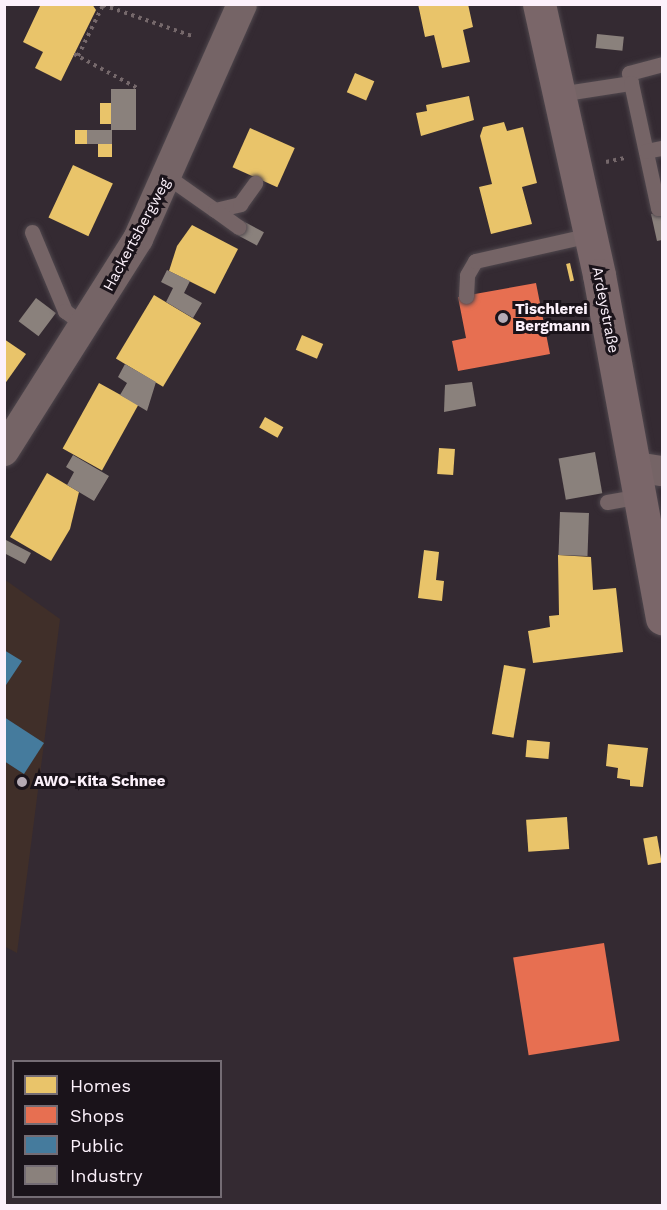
<!DOCTYPE html>
<html>
<head>
<meta charset="utf-8">
<style>
	body { margin:0 }
	#map { position:relative; width:667px; height:1210px; overflow:hidden; background:#342a32; font-family:"Work Sans",sans-serif }
	div>[style] { position:absolute }
	.education>* { inset:0; background:#402f29 }
	.homes>* { inset:0; background:#e9c46a; transform-origin:0 0 }
	.shops>* { inset:0; background:#e76f51; transform-origin:0 0 }
	.public>* { inset:0; background:#457b9d }
	.industry>* { inset:0; background:#8a817c; transform-origin:0 0 }
	.path>* { height:4px; margin-top:-2px; transform-origin:0; background:repeating-linear-gradient(90deg,#75686b 0 3px,transparent 0 7.5px) }
	.roads { filter:drop-shadow(0 0 2px #4f474d) drop-shadow(0 0 2px #4f474d) }
	.lane>* { height:15px; margin:-7.5px; padding:0 7.5px; transform-origin:7.5px; border-radius:7.5px; background:#756466 }
	.street>* { height:30px; margin:-15px; padding:0 15px; transform-origin:15px; border-radius:15px; background:#756466 }
	.secondary>* { height:33px; margin:-16.5px; padding:0 16.5px; transform-origin:16.5px; border-radius:16.5px; background:#7a6669 }
	.dots>* { width:16px; height:16px; translate:-50% -50%; box-sizing:border-box; border:3px solid #1a131a; border-radius:50% }
	span { translate:-50% -50%; white-space:nowrap; text-align:center; line-height:1.15; -webkit-text-stroke:6px #1a131a; paint-order:stroke }
	.street-label { font-size:15px; color:#fcf1fb }
	.poi-label { font-size:15px; color:#fcf1fb; font-weight:700 }
	.left { translate:0 -50%; text-align:left }
	.frame { position:absolute; inset:0; border:6px solid #fcf1fb; pointer-events:none }
	.legend { position:absolute; left:12px; top:1060px; width:210px; height:138px; box-sizing:border-box; background:#1a131a; border:2px solid #746c74; margin:0; padding:8px 10px; list-style:none; font-size:18px; color:#fcf1fb }
	.legend li { display:flex; align-items:center; gap:12px; height:30px }
	.legend b { width:30px; border:2px solid #746c74 }
</style>
</head>
<body>
<div id="map">
	<div class="education">
		<div style="clip-path:polygon(4px 579px,60px 619px,17px 953px,4px 946px)"></div>
	</div>
	<div class="homes">
		<div style="clip-path:polygon(41px 4px,92px 4px,96px 10px,61px 81px,35px 68px,43px 52px,23px 42px)"></div>
		<div style="clip-path:polygon(418px 4px,468px 4px,473px 27px,463px 30px,470px 62px,442px 68px,434px 35px,425px 37px)"></div>
		<div style="left:355px;top:73px;width:21px;height:21px;rotate:23deg"></div>
		<div style="clip-path:polygon(469px 96px,474px 120px,421px 136px,416px 113px,427px 111px,426px 105px)"></div>
		<div style="left:100px;top:103px;width:12px;height:21px"></div>
		<div style="clip-path:polygon(504px 122px,507px 131px,523px 127px,537px 183px,522px 187px,532px 224px,491px 234px,479px 187px,492px 184px,480px 136px,483px 127px)"></div>
		<div style="left:250px;top:128px;width:49px;height:43px;rotate:24deg"></div>
		<div style="left:75px;top:130px;width:12px;height:14px"></div>
		<div style="left:98px;top:144px;width:14px;height:13px"></div>
		<div style="left:73px;top:165px;width:44px;height:58px;rotate:25deg"></div>
		<div style="clip-path:polygon(192px 225px,238px 249px,215px 294px,169px 271px,177px 246px)"></div>
		<div style="left:570px;top:263px;width:18px;height:4px;rotate:77deg"></div>
		<div style="left:154px;top:295px;width:55px;height:74px;rotate:31deg"></div>
		<div style="left:302px;top:335px;width:23px;height:16px;rotate:23deg"></div>
		<div style="clip-path:polygon(4px 339px,26px 354px,4px 385px)"></div>
		<div style="left:99px;top:383px;width:45px;height:75px;rotate:29deg"></div>
		<div style="left:265px;top:417px;width:21px;height:12px;rotate:29deg"></div>
		<div style="left:439px;top:448px;width:16px;height:26px;rotate:4deg"></div>
		<div style="clip-path:polygon(47px 473px,79px 492px,70px 529px,51px 561px,10px 537px)"></div>
		<div style="clip-path:polygon(424px 550px,439px 552px,436px 580px,444px 581px,442px 601px,418px 598px)"></div>
		<div style="clip-path:polygon(558px 555px,591px 557px,593px 590px,616px 588px,623px 652px,533px 663px,528px 631px,550px 627px,549px 616px,559px 615px)"></div>
		<div style="left:504px;top:665px;width:22px;height:70px;rotate:10deg"></div>
		<div style="left:527px;top:740px;width:23px;height:17px;rotate:5deg"></div>
		<div style="clip-path:polygon(608px 744px,648px 748px,643px 787px,630px 786px,630px 780px,617px 778px,618px 768px,606px 766px)"></div>
		<div style="left:567px;top:817px;width:32px;height:41px;rotate:86deg"></div>
		<div style="left:657px;top:836px;width:27px;height:14px;rotate:80deg"></div>
	</div>
	<div class="shops">
		<div style="clip-path:polygon(536px 283px,550px 354px,458px 371px,452px 341px,466px 338px,458px 297px)"></div>
		<div style="left:604px;top:943px;width:99px;height:92px;rotate:81deg"></div>
	</div>
	<div class="public">
		<div style="clip-path:polygon(4px 650px,22px 661px,4px 688px)"></div>
		<div style="clip-path:polygon(4px 717px,44px 743px,24px 774px,4px 761px)"></div>
	</div>
	<div class="industry">
		<div style="left:597px;top:34px;width:27px;height:14px;rotate:6deg"></div>
		<div style="left:111px;top:89px;width:25px;height:41px"></div>
		<div style="left:87px;top:130px;width:25px;height:14px"></div>
		<div style="clip-path:polygon(662px 212px,662px 240px,657px 241px,651px 214px)"></div>
		<div style="left:241px;top:220px;width:26px;height:15px;rotate:28deg"></div>
		<div style="clip-path:polygon(167px 270px,190px 281px,184px 293px,202px 303px,193px 318px,166px 302px,173px 288px,161px 282px)"></div>
		<div style="left:36px;top:298px;width:25px;height:29px;rotate:37deg"></div>
		<div style="clip-path:polygon(125px 364px,156px 382px,147px 411px,120px 395px,127px 383px,118px 377px)"></div>
		<div style="clip-path:polygon(472px 382px,476px 406px,444px 412px,445px 385px)"></div>
		<div style="left:595px;top:452px;width:42px;height:37px;rotate:80deg"></div>
		<div style="clip-path:polygon(73px 455px,109px 476px,94px 501px,67px 485px,74px 472px,66px 467px)"></div>
		<div style="left:560px;top:512px;width:29px;height:43px;rotate:2deg"></div>
		<div style="clip-path:polygon(4px 539px,31px 553px,25px 564px,4px 553px)"></div>
	</div>
	<div class="path">
		<div style="left:103px;top:5px;width:97px;rotate:19.2deg"></div>
		<div style="left:74px;top:54px;width:74px;rotate:28.3deg"></div>
		<div style="left:78px;top:56px;width:57px;rotate:-63.9deg"></div>
		<div style="left:606px;top:162px;width:19px;rotate:-12deg"></div>
	</div>
	<div class="roads">
		<div class="lane">
			<div style="left:631px;top:83px;width:10px;rotate:-101deg"></div>
			<div style="left:629px;top:73px;width:34px;rotate:-15deg"></div>
			<div style="left:559px;top:94px;width:73px;rotate:-8.7deg"></div>
			<div style="left:631px;top:83px;width:128px;rotate:77.8deg"></div>
			<div style="left:658px;top:208px;width:4px"></div>
			<div style="left:646px;top:151px;width:16px;rotate:-11deg"></div>
			<div style="left:168px;top:177px;width:57px;rotate:35.1deg"></div>
			<div style="left:215px;top:210px;width:26px;rotate:-13deg"></div>
			<div style="left:240px;top:204px;width:26px;rotate:-54deg"></div>
			<div style="left:215px;top:210px;width:29px;rotate:36deg"></div>
			<div style="left:32px;top:232px;width:86px;rotate:67.3deg"></div>
			<div style="left:65px;top:311px;width:27px;rotate:36deg"></div>
			<div style="left:466px;top:296px;width:21px;rotate:-87deg"></div>
			<div style="left:467px;top:275px;width:16px;rotate:-60deg"></div>
			<div style="left:475px;top:261px;width:118px;rotate:-12.7deg"></div>
			<div style="left:607px;top:502px;width:35px;rotate:-10deg"></div>
		</div>
		<div class="street">
			<div style="left:4px;top:451px;width:251px;rotate:-57.7deg"></div>
			<div style="left:138px;top:239px;width:257px;rotate:-66.1deg"></div>
			<div style="left:636px;top:467px;width:26px;rotate:9deg"></div>
		</div>
		<div class="secondary">
			<div style="left:539px;top:4px;width:278px;rotate:77.5deg"></div>
			<div style="left:599px;top:275px;width:349px;rotate:79.6deg"></div>
		</div>
	</div>
	<div class="dots">
		<div style="left:503px;top:318px;background:#b6abb5"></div>
		<div style="left:22px;top:782px;background:#b6abb5"></div>
	</div>
	<div class="street-label">
		<span style="left:137px;top:235px;rotate:-62deg">Hackertsbergweg</span>
		<span style="left:605px;top:310px;rotate:79deg">Ardeystraße</span>
	</div>
	<div class="poi-label">
		<span class="left" style="left:515px;top:318px">Tischlerei<br>Bergmann</span>
		<span class="left" style="left:34px;top:782px">AWO-Kita Schnee</span>
	</div>
	<div class="frame"></div>
	<ul class="legend">
	<li><b style="height:16px;background:#e9c46a"></b>Homes</li>
	<li><b style="height:16px;background:#e76f51"></b>Shops</li>
	<li><b style="height:16px;background:#457b9d"></b>Public</li>
	<li><b style="height:16px;background:#8a817c"></b>Industry</li>
	</ul>
</div>
</body>
</html>
